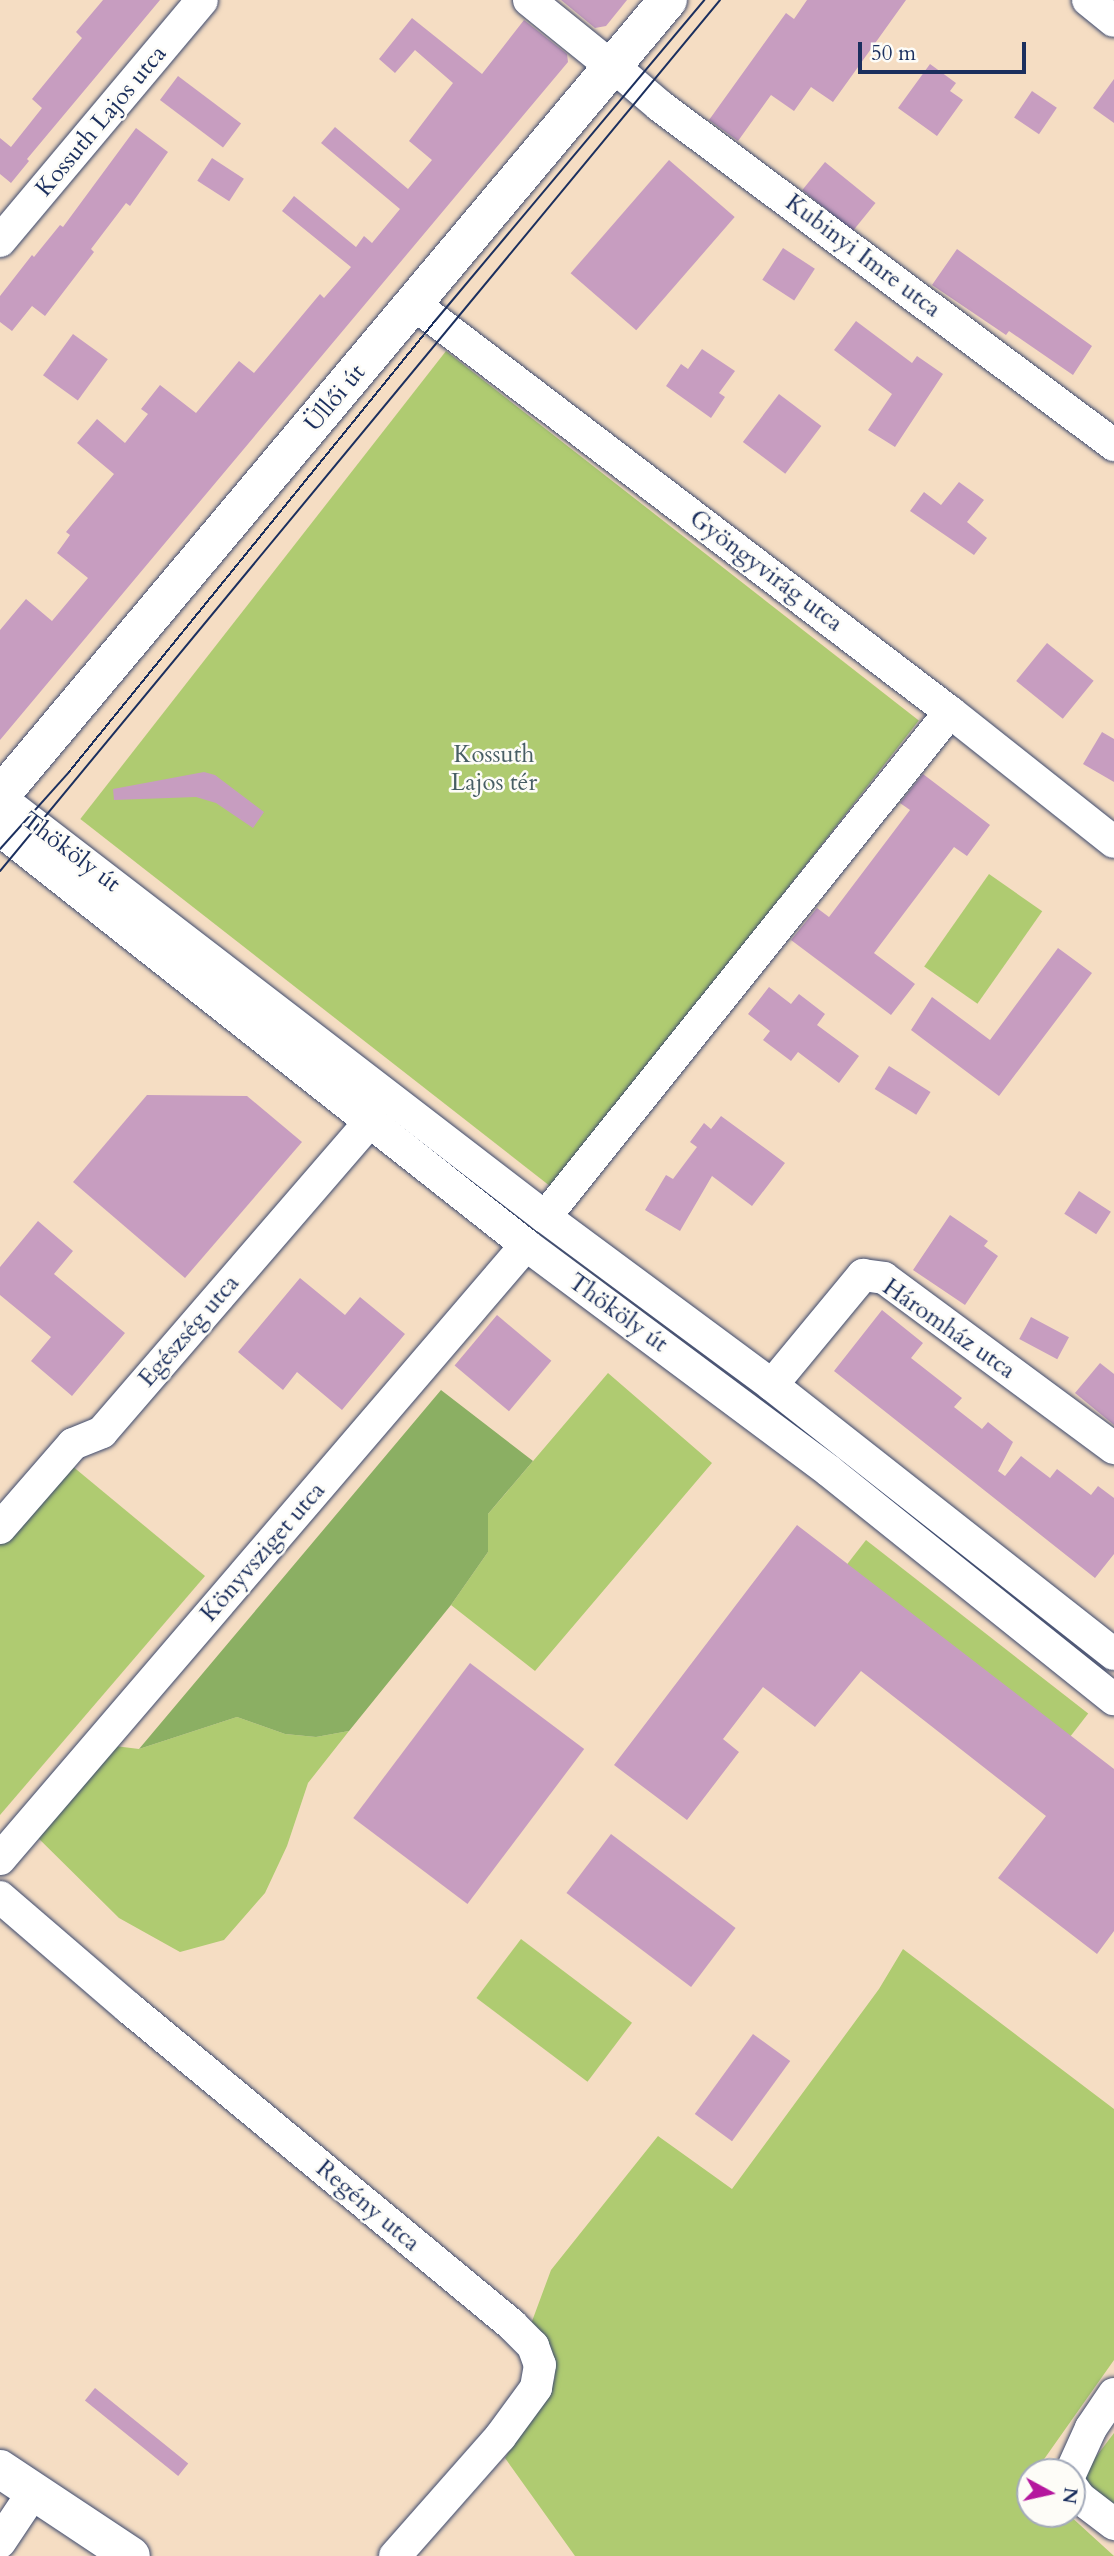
<!DOCTYPE html>
<html>
<head>
<meta charset="utf-8">
<style>
	body { margin:0 }
	#map { position:relative; width:1114px; height:2556px; overflow:hidden; background:#f5ddc3; font-family:Cardo,serif }
	div>[style] { position:absolute }
	.green>* { inset:0; background:#afcb71; transform-origin:0 0 }
	.forest>* { inset:0; background:#8baf63 }
	.building>* { inset:0; background:#c79dc0; transform-origin:0 0 }
	.roads { filter:drop-shadow(0 0 2px #3c496d) drop-shadow(0 0 2px #3c496d) }
	.minor>* { height:32px; margin:-16px; padding:0 16px; transform-origin:16px; border-radius:16px; background:#fff }
	.major>* { height:38px; margin:-19px; padding:0 19px; transform-origin:19px; border-radius:19px; background:#fff }
	.tram>* { height:2px; margin:-1px; padding:0 1px; transform-origin:1px; border-radius:1px; background:#1b2f5e }
	span { translate:-50% -50%; white-space:nowrap; text-align:center; line-height:1.15; -webkit-text-stroke:5px #fdfcf7; paint-order:stroke }
	.street-label { font-size:24px; color:#1b2f5e }
	.park-label { font-size:24px; color:#475e64 }
	.north { position:absolute; left:1016px; top:2458px; width:70px; height:70px; box-sizing:border-box; background:#fdfcf7; border:2px solid #a3aaba; border-radius:50%; rotate:98deg; font-size:19px; font-weight:700; line-height:28px; text-align:center; color:#1b2f5e }
	.north::after { content:''; display:block; margin:auto; width:24px; height:32px; background:#b5179e; clip-path:polygon(50% 0,100% 100%,50% 72%,0 100%) }
	.scale { position:absolute; left:858px; top:42px; width:168px; height:32px; box-sizing:border-box; border:4px solid #1b2f5e; border-top:0; padding-left:9px; font-size:21px; line-height:24px; white-space:nowrap; color:#1b2f5e; -webkit-text-stroke:5px #fdfcf7; paint-order:stroke }
</style>
</head>
<body>
<div id="map">
	<div class="green">
		<div style="left:446px;top:351px;width:600px;height:594px;rotate:38deg"></div>
		<div style="left:989px;top:874px;width:65px;height:113px;rotate:35deg"></div>
		<div style="clip-path:polygon(608px 1373px,712px 1463px,535px 1671px,451px 1605px,488px 1552px,488px 1514px)"></div>
		<div style="clip-path:polygon(71px 1465px,205px 1576px,0 1815px,0 1545px)"></div>
		<div style="left:866px;top:1540px;width:282px;height:31px;rotate:38deg"></div>
		<div style="clip-path:polygon(237px 1717px,285px 1734px,316px 1737px,349px 1731px,308px 1783px,287px 1846px,265px 1893px,224px 1940px,180px 1952px,119px 1918px,27px 1827px,99px 1744px,139px 1749px)"></div>
		<div style="left:521px;top:1939px;width:139px;height:74px;rotate:37deg"></div>
		<div style="clip-path:polygon(903px 1949px,1114px 2109px,1114px 2360px,1035px 2472px,1030px 2472px,1030px 2514px,1068px 2514px,1114px 2556px,575px 2556px,505px 2458px,555px 2378px,531px 2324px,551px 2270px,658px 2136px,732px 2189px,879px 1989px)"></div>
		<div style="clip-path:polygon(1114px 2433px,1114px 2504px,1080px 2478px)"></div>
	</div>
	<div class="forest">
		<div style="clip-path:polygon(441px 1390px,533px 1461px,488px 1514px,488px 1552px,451px 1605px,349px 1731px,316px 1737px,285px 1734px,237px 1717px,139px 1749px)"></div>
	</div>
	<div class="building">
		<div style="clip-path:polygon(103px 0,160px 0,27px 159px,29px 161px,11px 183px,0 174px,0 138px,11px 147px,42px 108px,32px 99px,82px 38px,76px 32px)"></div>
		<div style="clip-path:polygon(561px 0,627px 0,606px 26px,595px 28px)"></div>
		<div style="clip-path:polygon(807px 0,906px 0,833px 102px,811px 87px,794px 111px,771px 95px,738px 141px,709px 120px,786px 13px,794px 19px)"></div>
		<div style="clip-path:polygon(412px 18px,482px 74px,524px 20px,567px 54px,568px 62px,0 740px,0 630px,26px 599px,52px 621px,88px 578px,57px 553px,70px 535px,66px 532px,114px 474px,77px 443px,97px 419px,125px 443px,148px 414px,141px 409px,160px 385px,196px 413px,239px 361px,254px 373px,320px 294px,324px 298px,351px 267px,282px 211px,294px 196px,356px 247px,364px 236px,372px 243px,400px 209px,321px 143px,335px 127px,408px 189px,432px 160px,409px 141px,453px 83px,415px 50px,395px 73px,379px 59px)"></div>
		<div style="clip-path:polygon(930px 64px,956px 83px,950px 91px,963px 100px,937px 136px,898px 108px)"></div>
		<div style="left:178px;top:76px;width:79px;height:30px;rotate:37deg"></div>
		<div style="clip-path:polygon(1114px 79px,1114px 123px,1093px 108px)"></div>
		<div style="left:1032px;top:91px;width:30px;height:32px;rotate:34deg"></div>
		<div style="clip-path:polygon(136px 128px,168px 152px,130px 206px,126px 203px,91px 249px,94px 252px,45px 316px,32px 306px,12px 331px,0 322px,0 296px,32px 255px,34px 257px,60px 225px,63px 227px)"></div>
		<div style="left:212px;top:158px;width:38px;height:27px;rotate:33deg"></div>
		<div style="left:669px;top:160px;width:87px;height:150px;rotate:41deg"></div>
		<div style="left:825px;top:162px;width:65px;height:36px;rotate:39deg"></div>
		<div style="left:783px;top:248px;width:38px;height:38px;rotate:33deg"></div>
		<div style="clip-path:polygon(957px 249px,1092px 346px,1073px 375px,1009px 331px,1006px 335px,932px 285px)"></div>
		<div style="clip-path:polygon(856px 321px,912px 363px,917px 356px,943px 374px,895px 447px,868px 430px,892px 394px,834px 350px)"></div>
		<div style="left:73px;top:334px;width:43px;height:51px;rotate:36deg"></div>
		<div style="clip-path:polygon(702px 349px,735px 371px,719px 393px,725px 397px,711px 418px,666px 386px,681px 364px,688px 369px)"></div>
		<div style="left:779px;top:394px;width:53px;height:60px;rotate:37deg"></div>
		<div style="clip-path:polygon(959px 482px,984px 500px,967px 522px,987px 538px,974px 555px,910px 511px,924px 492px,941px 505px)"></div>
		<div style="left:1047px;top:643px;width:60px;height:49px;rotate:39deg"></div>
		<div style="clip-path:polygon(1102px 732px,1114px 739px,1114px 782px,1083px 764px)"></div>
		<div style="clip-path:polygon(204px 772px,215px 775px,264px 812px,253px 828px,216px 803px,196px 797px,114px 800px,113px 789px)"></div>
		<div style="clip-path:polygon(923px 774px,990px 825px,967px 856px,954px 847px,874px 953px,915px 984px,891px 1015px,791px 940px,817px 908px,829px 917px,910px 810px,900px 803px)"></div>
		<div style="clip-path:polygon(1058px 948px,1092px 973px,999px 1096px,911px 1030px,932px 997px,990px 1040px)"></div>
		<div style="clip-path:polygon(769px 987px,791px 1004px,799px 994px,825px 1014px,817px 1025px,859px 1056px,839px 1083px,798px 1052px,791px 1061px,763px 1040px,770px 1031px,748px 1014px)"></div>
		<div style="left:889px;top:1066px;width:49px;height:27px;rotate:32deg"></div>
		<div style="clip-path:polygon(147px 1095px,247px 1096px,302px 1142px,185px 1278px,73px 1182px)"></div>
		<div style="clip-path:polygon(721px 1116px,785px 1163px,752px 1206px,712px 1176px,680px 1231px,645px 1210px,666px 1175px,673px 1179px,697px 1147px,690px 1142px,704px 1123px,711px 1129px)"></div>
		<div style="left:1079px;top:1191px;width:38px;height:27px;rotate:33deg"></div>
		<div style="clip-path:polygon(950px 1215px,988px 1241px,984px 1246px,998px 1256px,965px 1305px,913px 1270px)"></div>
		<div style="clip-path:polygon(38px 1221px,73px 1251px,54px 1274px,125px 1333px,72px 1396px,31px 1361px,51px 1337px,0 1295px,0 1267px)"></div>
		<div style="clip-path:polygon(300px 1278px,345px 1315px,360px 1297px,405px 1334px,342px 1410px,297px 1372px,283px 1390px,238px 1352px)"></div>
		<div style="clip-path:polygon(882px 1310px,923px 1343px,911px 1358px,962px 1398px,954px 1407px,982px 1429px,988px 1422px,1013px 1442px,998px 1471px,1005px 1476px,1021px 1456px,1050px 1478px,1057px 1469px,1091px 1495px,1098px 1486px,1114px 1498px,1114px 1554px,1095px 1578px,834px 1371px)"></div>
		<div style="left:497px;top:1315px;width:71px;height:66px;rotate:40deg"></div>
		<div style="left:1031px;top:1317px;width:43px;height:25px;rotate:28deg"></div>
		<div style="clip-path:polygon(1100px 1363px,1114px 1374px,1114px 1425px,1075px 1393px)"></div>
		<div style="clip-path:polygon(797px 1525px,1114px 1769px,1114px 1931px,1097px 1954px,998px 1878px,1046px 1816px,861px 1671px,815px 1727px,763px 1687px,723px 1739px,739px 1752px,687px 1820px,614px 1765px)"></div>
		<div style="left:470px;top:1663px;width:143px;height:194px;rotate:37deg"></div>
		<div style="left:611px;top:1834px;width:156px;height:74px;rotate:37deg"></div>
		<div style="left:753px;top:2034px;width:46px;height:99px;rotate:36deg"></div>
		<div style="left:95px;top:2388px;width:120px;height:16px;rotate:39deg"></div>
	</div>
	<div class="roads">
		<div class="minor">
			<div style="left:529px;top:0;width:107px;rotate:38.9deg"></div>
			<div style="left:1088px;top:0;width:33px;rotate:39deg"></div>
			<div style="left:613px;top:66px;width:62px;rotate:40.4deg"></div>
			<div style="left:660px;top:106px;width:567px;rotate:36.75deg"></div>
			<div style="left:0;top:241px;width:314px;rotate:-50deg"></div>
			<div style="left:414px;top:304px;width:674px;rotate:37.28deg"></div>
			<div style="left:950px;top:712px;width:209px;rotate:38.4deg"></div>
			<div style="left:0;top:798px;width:687px;rotate:37.55deg"></div>
			<div style="left:545px;top:1217px;width:282px;rotate:36.5deg"></div>
			<div style="left:772px;top:1385px;width:435px;rotate:38.2deg"></div>
			<div style="left:0;top:802px;width:37px;rotate:74deg"></div>
			<div style="left:10px;top:838px;width:657px;rotate:38.26deg"></div>
			<div style="left:526px;top:1245px;width:378px;rotate:36.7deg"></div>
			<div style="left:829px;top:1471px;width:365px;rotate:38.7deg"></div>
			<div style="left:545px;top:1217px;width:647px;rotate:-51.27deg"></div>
			<div style="left:772px;top:1385px;width:143px;rotate:-50.4deg"></div>
			<div style="left:863px;top:1275px;width:21px;rotate:8deg"></div>
			<div style="left:884px;top:1278px;width:286px;rotate:36.5deg"></div>
			<div style="left:0;top:1528px;width:111px;rotate:-49deg"></div>
			<div style="left:73px;top:1444px;width:31px;rotate:-22deg"></div>
			<div style="left:102px;top:1432px;width:410px;rotate:-49.2deg"></div>
			<div style="left:0;top:1859px;width:808px;rotate:-49.41deg"></div>
			<div style="left:0;top:1897px;width:170px;rotate:40.7deg"></div>
			<div style="left:129px;top:2008px;width:497px;rotate:39.6deg"></div>
			<div style="left:512px;top:2325px;width:30px;rotate:45deg"></div>
			<div style="left:533px;top:2346px;width:20px;rotate:70deg"></div>
			<div style="left:540px;top:2365px;width:23px;rotate:100deg"></div>
			<div style="left:536px;top:2388px;width:61px;rotate:126.3deg"></div>
			<div style="left:500px;top:2437px;width:159px;rotate:131.4deg"></div>
			<div style="left:1071px;top:2472px;width:48px;rotate:-65.6deg"></div>
			<div style="left:1091px;top:2428px;width:41px;rotate:-55.9deg"></div>
			<div style="left:1072px;top:2487px;width:14px;rotate:54deg"></div>
			<div style="left:1080px;top:2498px;width:43px;rotate:37.4deg"></div>
			<div style="left:0;top:2542px;width:61px;rotate:-56.3deg"></div>
		</div>
		<div class="major">
			<div style="left:0;top:796px;width:1039px;rotate:-50deg"></div>
			<div style="left:0;top:2469px;width:157px;rotate:33.6deg"></div>
		</div>
	</div>
	<div class="tram">
		<div style="left:0;top:849px;width:103px;rotate:-48.1deg"></div>
		<div style="left:69px;top:772px;width:581px;rotate:-50.94deg"></div>
		<div style="left:435px;top:321px;width:419px;rotate:-50deg"></div>
		<div style="left:0;top:871px;width:1130px;rotate:-50.42deg"></div>
	</div>
	<div class="street-label">
		<span style="left:101px;top:121px;rotate:-50deg">Kossuth Lajos utca</span>
		<span style="left:863px;top:256px;rotate:37deg">Kubinyi Imre utca</span>
		<span style="left:335px;top:398px;rotate:-50deg">Üllői út</span>
		<span style="left:766px;top:571px;rotate:37deg">Gyöngyvirág utca</span>
		<span style="left:71px;top:852px;rotate:37deg">Thököly út</span>
		<span style="left:618px;top:1313px;rotate:36deg">Thököly út</span>
		<span style="left:949px;top:1329px;rotate:35deg">Háromház utca</span>
		<span style="left:189px;top:1331px;rotate:-49deg">Egészség utca</span>
		<span style="left:263px;top:1552px;rotate:-49deg">Könyvsziget utca</span>
		<span style="left:368px;top:2206px;rotate:40deg">Regény utca</span>
	</div>
	<div class="park-label">
		<span style="left:494px;top:769px">Kossuth<br>Lajos tér</span>
	</div>
	<div class="north">N</div>
	<div class="scale">50 m</div>
</div>
</body>
</html>
